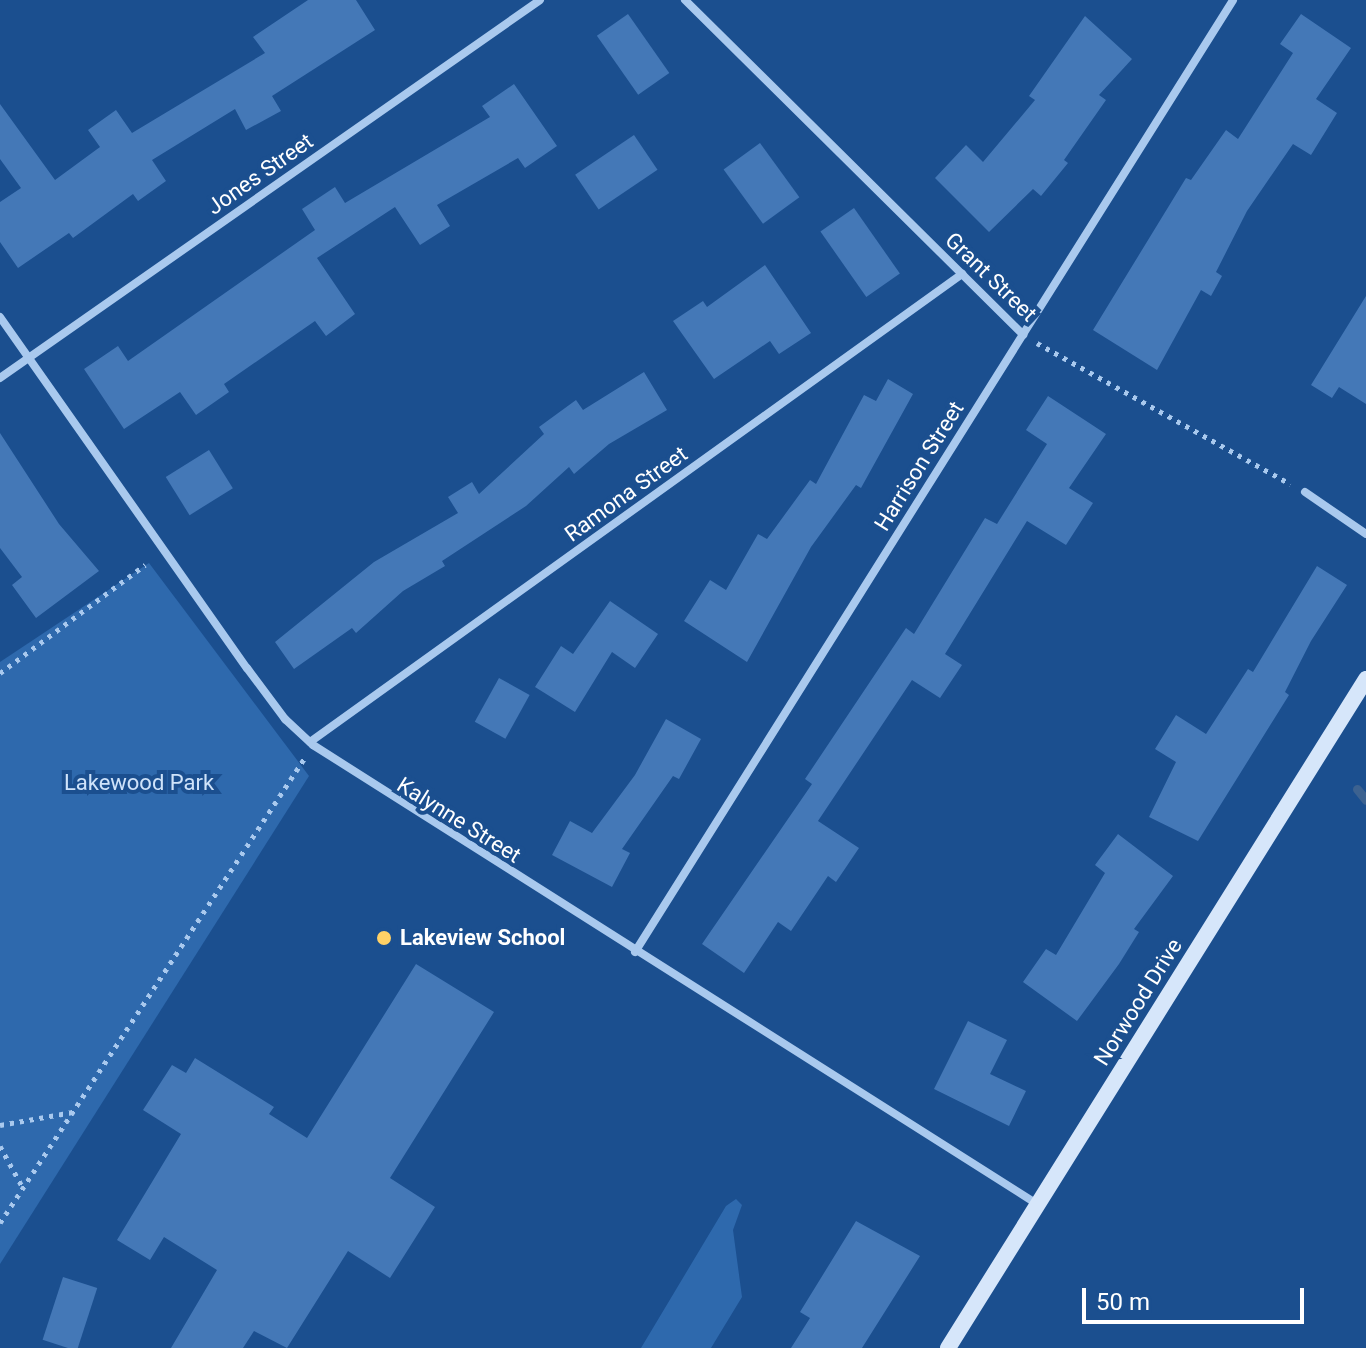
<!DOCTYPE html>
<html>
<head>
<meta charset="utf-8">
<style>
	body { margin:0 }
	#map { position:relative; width:1366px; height:1348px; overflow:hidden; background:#1b4f8f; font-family:Roboto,sans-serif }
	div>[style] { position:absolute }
	.green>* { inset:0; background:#2e69ad }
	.stream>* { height:9px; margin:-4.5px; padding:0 4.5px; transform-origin:4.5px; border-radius:4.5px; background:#3c6290 }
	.building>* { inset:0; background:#4478b7; transform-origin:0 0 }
	.path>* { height:5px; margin-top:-2.5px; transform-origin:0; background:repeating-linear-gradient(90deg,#a9c9ee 0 4px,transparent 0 10px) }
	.street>* { height:8px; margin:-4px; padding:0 4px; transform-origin:4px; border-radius:4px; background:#a9c9ee }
	.secondary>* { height:16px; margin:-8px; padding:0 8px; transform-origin:8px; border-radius:8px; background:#d6e6fa }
	.dots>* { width:22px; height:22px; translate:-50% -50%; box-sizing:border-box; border:4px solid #1b4f8f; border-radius:50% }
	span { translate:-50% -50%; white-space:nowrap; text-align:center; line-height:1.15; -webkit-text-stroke:8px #1b4f8f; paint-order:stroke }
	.street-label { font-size:22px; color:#fff }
	.park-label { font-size:22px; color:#cfe3fa }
	.poi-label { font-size:22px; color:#fff; font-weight:700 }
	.left { translate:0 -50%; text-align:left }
	.scale { position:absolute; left:1082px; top:1288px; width:222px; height:36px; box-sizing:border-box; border:4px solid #fff; border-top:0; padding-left:10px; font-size:24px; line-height:28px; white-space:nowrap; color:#fff; -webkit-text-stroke:6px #1b4f8f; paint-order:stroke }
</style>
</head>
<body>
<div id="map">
	<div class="green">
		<div style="clip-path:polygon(149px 563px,309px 776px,0 1264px,0 662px)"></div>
		<div style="clip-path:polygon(736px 1199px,742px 1205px,733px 1230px,742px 1297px,711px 1348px,641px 1348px,726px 1206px)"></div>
	</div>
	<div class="stream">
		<div style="left:1357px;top:789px;width:14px;rotate:51deg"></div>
	</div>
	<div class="building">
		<div style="clip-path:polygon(308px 0,356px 0,375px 30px,272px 96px,281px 111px,246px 130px,235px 109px,152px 160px,166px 181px,138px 201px,133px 194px,73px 238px,69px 233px,18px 268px,0 242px,0 202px,21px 188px,0 159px,0 104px,55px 180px,100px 147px,88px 130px,116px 110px,132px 133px,265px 53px,253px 37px)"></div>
		<div style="left:628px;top:14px;width:72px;height:38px;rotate:55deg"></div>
		<div style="clip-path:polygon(1301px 14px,1351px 48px,1316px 99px,1337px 113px,1311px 155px,1293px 144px,1247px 211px,1216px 272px,1222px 276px,1211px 296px,1201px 290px,1157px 370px,1093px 330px,1186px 178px,1191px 180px,1226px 130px,1238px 139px,1293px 53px,1280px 44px)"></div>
		<div style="clip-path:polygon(1085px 16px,1132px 59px,1099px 95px,1106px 100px,1064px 160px,1068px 163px,1041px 196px,1033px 189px,989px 232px,935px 178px,966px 145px,983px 162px,1035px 100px,1029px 96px)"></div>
		<div style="clip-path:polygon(514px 84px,557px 146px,525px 168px,518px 158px,437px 205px,450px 226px,420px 245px,395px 207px,317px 258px,355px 314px,326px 336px,315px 321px,224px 384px,229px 392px,196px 415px,180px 392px,124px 429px,84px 369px,118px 346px,128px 361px,315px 230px,302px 209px,335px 187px,345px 203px,490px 117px,482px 106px)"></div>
		<div style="left:634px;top:135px;width:42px;height:71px;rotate:56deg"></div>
		<div style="left:760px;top:143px;width:67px;height:45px;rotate:54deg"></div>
		<div style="left:854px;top:208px;width:80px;height:41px;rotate:55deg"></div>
		<div style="clip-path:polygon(765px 265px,811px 333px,779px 354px,770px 341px,714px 379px,673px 321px,703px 301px,707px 307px)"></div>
		<div style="clip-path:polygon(1366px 296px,1366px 404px,1339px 387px,1332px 398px,1311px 385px)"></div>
		<div style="clip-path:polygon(644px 372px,667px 410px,609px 444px,574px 474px,569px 467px,526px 506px,442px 561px,445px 566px,403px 591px,356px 633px,352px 628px,294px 669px,275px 642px,374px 562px,458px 513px,448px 497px,472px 482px,479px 494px,544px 434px,539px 427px,576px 400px,583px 410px)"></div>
		<div style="clip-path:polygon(888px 379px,913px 394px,861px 488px,856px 485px,811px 547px,747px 662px,684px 621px,710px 580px,726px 590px,758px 534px,767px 539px,810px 480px,816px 484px,864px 395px,876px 401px)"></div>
		<div style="clip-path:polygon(1048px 396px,1106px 434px,1069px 488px,1093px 503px,1066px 545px,1027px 521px,945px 654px,962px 665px,940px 698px,912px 680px,818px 821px,859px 848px,836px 882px,828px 876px,791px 931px,778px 922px,744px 973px,702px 944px,812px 784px,805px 779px,906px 628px,914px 634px,985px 518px,997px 524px,1047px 444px,1026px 430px)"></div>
		<div style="clip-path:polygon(0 433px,59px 524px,99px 571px,36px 618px,12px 585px,22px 577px,0 548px)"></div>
		<div style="left:209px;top:450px;width:45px;height:51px;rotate:58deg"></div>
		<div style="clip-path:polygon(1317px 566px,1347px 585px,1311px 641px,1285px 692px,1289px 695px,1198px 841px,1149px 817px,1176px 762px,1155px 749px,1176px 715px,1206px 734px,1248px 669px,1253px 672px)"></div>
		<div style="clip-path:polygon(610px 601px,658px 634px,635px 668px,612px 652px,575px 712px,535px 687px,561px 646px,573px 654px)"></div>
		<div style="left:499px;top:678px;width:35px;height:50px;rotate:29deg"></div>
		<div style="clip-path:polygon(666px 719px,701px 739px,679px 779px,673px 776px,622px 849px,630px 853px,612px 887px,552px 855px,570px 821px,592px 833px,635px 775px)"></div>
		<div style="clip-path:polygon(1118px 834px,1173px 876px,1134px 929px,1139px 932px,1119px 964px,1077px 1021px,1023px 982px,1046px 949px,1056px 955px,1105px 873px,1095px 865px)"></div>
		<div style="clip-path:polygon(416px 964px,494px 1012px,390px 1178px,435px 1207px,390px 1278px,348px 1251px,287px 1348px,254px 1331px,243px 1348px,171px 1348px,217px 1270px,164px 1237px,150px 1260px,117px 1240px,181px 1134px,143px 1110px,172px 1065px,186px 1073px,195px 1058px,274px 1107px,269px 1114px,307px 1138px)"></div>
		<div style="clip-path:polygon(968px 1021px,1007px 1040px,990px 1074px,1026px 1091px,1009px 1126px,934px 1089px)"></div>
		<div style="clip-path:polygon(856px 1221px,920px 1256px,862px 1348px,791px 1348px,810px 1318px,800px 1312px)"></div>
		<div style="left:63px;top:1277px;width:36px;height:66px;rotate:18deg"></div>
	</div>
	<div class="path">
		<div style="left:1037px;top:343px;width:290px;rotate:29.1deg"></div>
		<div style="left:0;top:673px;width:181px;rotate:-36.7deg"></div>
		<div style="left:0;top:1125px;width:74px;rotate:-10.1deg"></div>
		<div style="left:0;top:1146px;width:48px;rotate:61.3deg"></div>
		<div style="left:0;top:1223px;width:555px;rotate:-56.77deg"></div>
	</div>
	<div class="street">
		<div style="left:685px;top:0;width:476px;rotate:44.7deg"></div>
		<div style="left:0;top:317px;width:429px;rotate:54.9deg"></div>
		<div style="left:247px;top:668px;width:64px;rotate:53.3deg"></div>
		<div style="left:285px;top:719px;width:38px;rotate:43deg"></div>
		<div style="left:313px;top:745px;width:857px;rotate:32.37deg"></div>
		<div style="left:0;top:378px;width:659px;rotate:-34.99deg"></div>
		<div style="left:1305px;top:492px;width:74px;rotate:34.5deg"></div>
		<div style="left:310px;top:742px;width:803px;rotate:-35.67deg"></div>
		<div style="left:635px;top:952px;width:1124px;rotate:-57.86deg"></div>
	</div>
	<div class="secondary">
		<div style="left:948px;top:1348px;width:789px;rotate:-58deg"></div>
	</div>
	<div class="dots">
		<div style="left:384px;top:938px;background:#ffd166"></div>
	</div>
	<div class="street-label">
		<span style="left:260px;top:174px;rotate:-35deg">Jones Street</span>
		<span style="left:991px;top:277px;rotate:44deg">Grant Street</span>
		<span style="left:919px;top:466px;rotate:-58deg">Harrison Street</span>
		<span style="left:626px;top:494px;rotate:-36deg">Ramona Street</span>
		<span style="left:459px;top:820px;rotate:32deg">Kalynne Street</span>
		<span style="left:1138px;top:1002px;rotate:-58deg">Norwood Drive</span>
	</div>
	<div class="park-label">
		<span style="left:139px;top:783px">Lakewood Park</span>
	</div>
	<div class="poi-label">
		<span class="left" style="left:400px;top:938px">Lakeview School</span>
	</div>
	<div class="scale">50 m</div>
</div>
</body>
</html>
